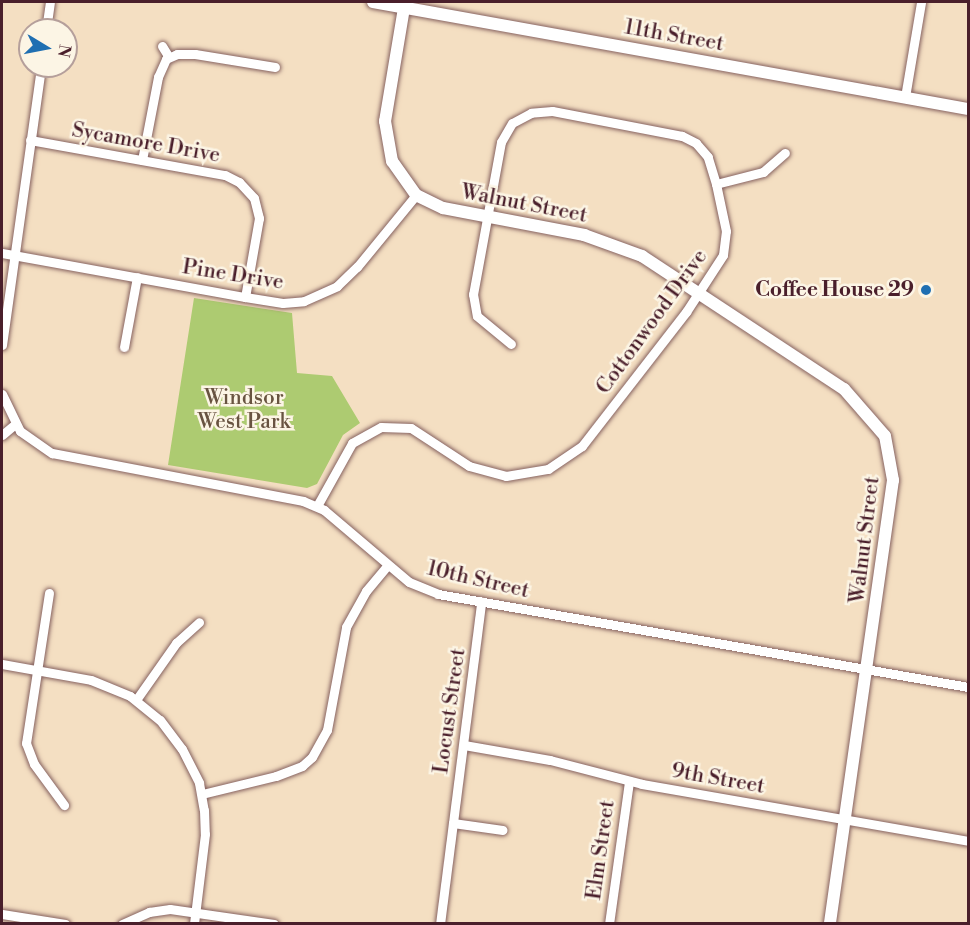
<!DOCTYPE html>
<html>
<head>
<meta charset="utf-8">
<style>
	body { margin:0 }
	#map { position:relative; width:970px; height:925px; overflow:hidden; background:#f4dfc2; font-family:"Libre Bodoni",serif }
	div>[style] { position:absolute }
	.green>* { inset:0; background:#adcb71 }
	.roads { filter:drop-shadow(0 0 2px #866260) drop-shadow(0 0 2px #866260) }
	.street>* { height:9px; margin:-4.5px; padding:0 4.5px; transform-origin:4.5px; border-radius:4.5px; background:#fff }
	.secondary>* { height:12px; margin:-6px; padding:0 6px; transform-origin:6px; border-radius:6px; background:#fff }
	.dots>* { width:16px; height:16px; translate:-50% -50%; box-sizing:border-box; border:3px solid #fcf5e5; border-radius:50% }
	span { translate:-50% -50%; white-space:nowrap; text-align:center; line-height:1.15; -webkit-text-stroke:5px #fcf5e5; paint-order:stroke }
	.street-label { font-size:21px; color:#4a1f2b }
	.poi-label { font-size:21px; color:#4a1f2b; font-weight:700 }
	.right { translate:-100% -50%; text-align:right }
	.park-label { font-size:21px; color:#685340 }
	.frame { position:absolute; inset:0; border:3px solid #4a1f2b; pointer-events:none }
	.north { position:absolute; left:18px; top:18px; width:60px; height:60px; box-sizing:border-box; background:#fcf5e5; border:2px solid #b59f9b; border-radius:50%; rotate:100deg; font-size:16px; font-weight:700; line-height:24px; text-align:center; color:#4a1f2b }
	.north::after { content:''; display:block; margin:auto; width:21px; height:27px; background:#1f6fb2; clip-path:polygon(50% 0,100% 100%,50% 72%,0 100%) }
</style>
</head>
<body>
<div id="map">
	<div class="green">
		<div style="clip-path:polygon(194px 298px,292px 313px,297px 373px,332px 376px,360px 423px,343px 435px,317px 484px,307px 488px,168px 465px)"></div>
	</div>
	<div class="roads">
		<div class="street">
			<div style="left:46px;top:30px;width:28px;rotate:-82deg"></div>
			<div style="left:162px;top:46px;width:13px;rotate:58deg"></div>
			<div style="left:905px;top:97px;width:96px;rotate:-80.4deg"></div>
			<div style="left:30px;top:140px;width:198px;rotate:10.2deg"></div>
			<div style="left:225px;top:175px;width:16px;rotate:27deg"></div>
			<div style="left:239px;top:182px;width:22px;rotate:47deg"></div>
			<div style="left:254px;top:198px;width:21px;rotate:76deg"></div>
			<div style="left:259px;top:218px;width:80px;rotate:100deg"></div>
			<div style="left:142px;top:160px;width:85px;rotate:-79.1deg"></div>
			<div style="left:158px;top:77px;width:20px;rotate:-66deg"></div>
			<div style="left:166px;top:59px;width:12px;rotate:-24deg"></div>
			<div style="left:177px;top:54px;width:18px"></div>
			<div style="left:195px;top:54px;width:81px;rotate:9.2deg"></div>
			<div style="left:716px;top:184px;width:49px;rotate:-14.3deg"></div>
			<div style="left:763px;top:172px;width:29px;rotate:-41deg"></div>
			<div style="left:2px;top:253px;width:247px;rotate:10.3deg"></div>
			<div style="left:245px;top:297px;width:38px;rotate:9deg"></div>
			<div style="left:283px;top:303px;width:21px;rotate:-5deg"></div>
			<div style="left:304px;top:301px;width:36px;rotate:-24deg"></div>
			<div style="left:337px;top:286px;width:28px;rotate:-44deg"></div>
			<div style="left:357px;top:267px;width:93px;rotate:-50.7deg"></div>
			<div style="left:2px;top:345px;width:282px;rotate:-82deg"></div>
			<div style="left:124px;top:347px;width:71px;rotate:-79.5deg"></div>
			<div style="left:2px;top:394px;width:41px;rotate:64.1deg"></div>
			<div style="left:20px;top:431px;width:39px;rotate:35deg"></div>
			<div style="left:52px;top:453px;width:256px;rotate:10.8deg"></div>
			<div style="left:303px;top:501px;width:23px;rotate:23deg"></div>
			<div style="left:324px;top:510px;width:111px;rotate:40.3deg"></div>
			<div style="left:409px;top:582px;width:31px;rotate:22deg"></div>
			<div style="left:438px;top:594px;width:538px;rotate:9.95deg"></div>
			<div style="left:2px;top:435px;width:17px;rotate:-40deg"></div>
			<div style="left:317px;top:506px;width:72px;rotate:-60.9deg"></div>
			<div style="left:352px;top:443px;width:33px;rotate:-29deg"></div>
			<div style="left:381px;top:427px;width:30px;rotate:2deg"></div>
			<div style="left:411px;top:428px;width:69px;rotate:33.2deg"></div>
			<div style="left:469px;top:466px;width:38px;rotate:15deg"></div>
			<div style="left:506px;top:476px;width:43px;rotate:-9.5deg"></div>
			<div style="left:548px;top:469px;width:41px;rotate:-34.1deg"></div>
			<div style="left:582px;top:446px;width:170px;rotate:-52.2deg"></div>
			<div style="left:686px;top:312px;width:68px;rotate:-57deg"></div>
			<div style="left:723px;top:255px;width:24px;rotate:-83deg"></div>
			<div style="left:726px;top:231px;width:48px;rotate:-102deg"></div>
			<div style="left:716px;top:184px;width:28px;rotate:-107deg"></div>
			<div style="left:708px;top:157px;width:18px;rotate:-131deg"></div>
			<div style="left:696px;top:143px;width:16px;rotate:-153deg"></div>
			<div style="left:682px;top:136px;width:132px;rotate:-169.1deg"></div>
			<div style="left:552px;top:111px;width:21px;rotate:175deg"></div>
			<div style="left:531px;top:113px;width:21px;rotate:152deg"></div>
			<div style="left:512px;top:123px;width:22px;rotate:120deg"></div>
			<div style="left:501px;top:142px;width:155px;rotate:100.4deg"></div>
			<div style="left:473px;top:294px;width:22px;rotate:80deg"></div>
			<div style="left:477px;top:316px;width:44px;rotate:39.5deg"></div>
			<div style="left:49px;top:593px;width:152px;rotate:98.7deg"></div>
			<div style="left:26px;top:743px;width:22px;rotate:69deg"></div>
			<div style="left:34px;top:764px;width:51px;rotate:53.8deg"></div>
			<div style="left:2px;top:664px;width:90px;rotate:10.2deg"></div>
			<div style="left:91px;top:680px;width:42px;rotate:22.3deg"></div>
			<div style="left:130px;top:696px;width:38px;rotate:39deg"></div>
			<div style="left:160px;top:720px;width:36px;rotate:53deg"></div>
			<div style="left:182px;top:749px;width:38px;rotate:63deg"></div>
			<div style="left:199px;top:783px;width:27px;rotate:80deg"></div>
			<div style="left:204px;top:810px;width:24px;rotate:88deg"></div>
			<div style="left:205px;top:834px;width:91px;rotate:97deg"></div>
			<div style="left:136px;top:700px;width:70px;rotate:-54.9deg"></div>
			<div style="left:176px;top:643px;width:31px;rotate:-42deg"></div>
			<div style="left:464px;top:745px;width:87px;rotate:9.9deg"></div>
			<div style="left:550px;top:760px;width:95px;rotate:14.6deg"></div>
			<div style="left:642px;top:784px;width:331px;rotate:9.9deg"></div>
			<div style="left:202px;top:794px;width:76px;rotate:-13.7deg"></div>
			<div style="left:276px;top:776px;width:28px;rotate:-21deg"></div>
			<div style="left:302px;top:766px;width:13px;rotate:-42deg"></div>
			<div style="left:312px;top:757px;width:31px;rotate:-61deg"></div>
			<div style="left:327px;top:730px;width:105px;rotate:-79.5deg"></div>
			<div style="left:346px;top:627px;width:41px;rotate:-60.9deg"></div>
			<div style="left:366px;top:591px;width:34px;rotate:-50deg"></div>
			<div style="left:453px;top:823px;width:50px;rotate:8deg"></div>
			<div style="left:2px;top:914px;width:64px;rotate:9deg"></div>
			<div style="left:122px;top:924px;width:30px;rotate:-24deg"></div>
			<div style="left:149px;top:912px;width:21px;rotate:-8deg"></div>
			<div style="left:170px;top:909px;width:105px;rotate:8.2deg"></div>
			<div style="left:440px;top:924px;width:325px;rotate:-82.7deg"></div>
			<div style="left:609px;top:924px;width:144px;rotate:-82deg"></div>
		</div>
		<div class="secondary">
			<div style="left:373px;top:2px;width:605px;rotate:10.19deg"></div>
			<div style="left:405px;top:2px;width:121px;rotate:99.5deg"></div>
			<div style="left:385px;top:121px;width:41px;rotate:80.1deg"></div>
			<div style="left:392px;top:161px;width:42px;rotate:54.8deg"></div>
			<div style="left:416px;top:195px;width:30px;rotate:26deg"></div>
			<div style="left:443px;top:208px;width:144px;rotate:10.8deg"></div>
			<div style="left:584px;top:235px;width:62px;rotate:19.9deg"></div>
			<div style="left:642px;top:256px;width:242px;rotate:33.4deg"></div>
			<div style="left:844px;top:389px;width:62px;rotate:48.9deg"></div>
			<div style="left:885px;top:436px;width:45px;rotate:79.7deg"></div>
			<div style="left:893px;top:480px;width:448px;rotate:98.1deg"></div>
		</div>
	</div>
	<div class="dots">
		<div style="left:926px;top:290px;background:#1f6fb2"></div>
	</div>
	<div class="street-label">
		<span style="left:674px;top:36px;rotate:10deg">11th Street</span>
		<span style="left:146px;top:143px;rotate:10deg">Sycamore Drive</span>
		<span style="left:524px;top:204px;rotate:11deg">Walnut Street</span>
		<span style="left:233px;top:275px;rotate:9deg">Pine Drive</span>
		<span style="left:652px;top:322px;rotate:-54deg">Cottonwood Drive</span>
		<span style="left:865px;top:540px;rotate:-83deg">Walnut Street</span>
		<span style="left:478px;top:580px;rotate:13deg">10th Street</span>
		<span style="left:450px;top:711px;rotate:-82deg">Locust Street</span>
		<span style="left:718px;top:779px;rotate:10deg">9th Street</span>
		<span style="left:601px;top:850px;rotate:-82deg">Elm Street</span>
	</div>
	<div class="poi-label">
		<span class="right" style="left:914px;top:290px">Coffee House 29</span>
	</div>
	<div class="park-label">
		<span style="left:244px;top:410px">Windsor<br>West Park</span>
	</div>
	<div class="frame"></div>
	<div class="north">N</div>
</div>
</body>
</html>
